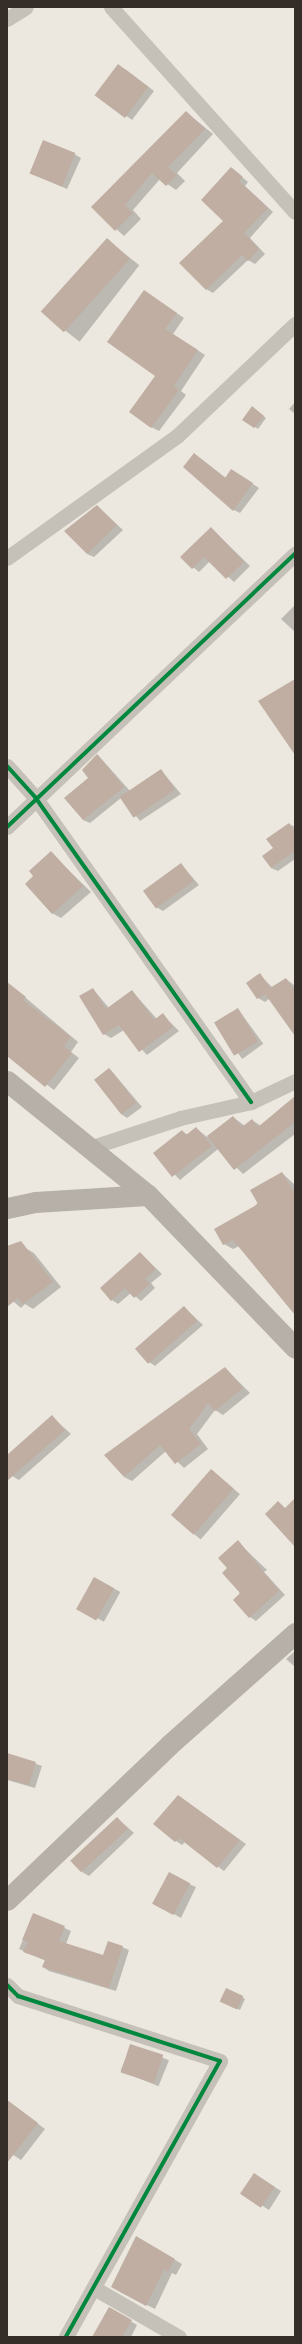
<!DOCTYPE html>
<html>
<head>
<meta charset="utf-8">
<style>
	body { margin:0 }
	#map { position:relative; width:302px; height:2344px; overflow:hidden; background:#ece8df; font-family:Roboto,sans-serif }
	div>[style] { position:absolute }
	.shadow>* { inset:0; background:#0003; transform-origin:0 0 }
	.building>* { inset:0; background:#bfaea1; transform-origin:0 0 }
	.street>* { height:15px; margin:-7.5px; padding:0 7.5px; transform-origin:7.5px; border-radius:7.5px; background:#c5c0b8 }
	.secondary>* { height:21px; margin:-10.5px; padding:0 10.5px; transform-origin:10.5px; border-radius:10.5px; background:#b6b0a9 }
	.cycleway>* { height:4px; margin:-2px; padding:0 2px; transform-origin:2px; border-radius:2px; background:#00873e }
	span { translate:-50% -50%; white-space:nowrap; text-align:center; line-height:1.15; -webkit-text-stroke:3px #f9f3e6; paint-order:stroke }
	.frame { position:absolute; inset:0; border:8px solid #352d27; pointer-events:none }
</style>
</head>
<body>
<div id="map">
	<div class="shadow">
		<div style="clip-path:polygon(125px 69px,154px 91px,132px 120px,97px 95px)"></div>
		<div style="clip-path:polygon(186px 112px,213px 134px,177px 173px,185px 181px,176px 190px,160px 179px,133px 210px,141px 219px,124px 236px,92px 207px)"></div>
		<div style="clip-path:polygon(74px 154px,81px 158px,67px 189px,30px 173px)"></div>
		<div style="clip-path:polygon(231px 168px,248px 182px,245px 186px,273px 212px,250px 238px,265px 254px,255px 264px,248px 260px,213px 293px,206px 289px,225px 221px)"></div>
		<div style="left:107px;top:240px;width:41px;height:97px;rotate:38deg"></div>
		<div style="clip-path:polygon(144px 291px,184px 318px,173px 334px,205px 355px,181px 391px,186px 395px,159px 431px,151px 427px,157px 376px)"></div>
		<div style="clip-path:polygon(295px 402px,295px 414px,289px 409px)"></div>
		<div style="clip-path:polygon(256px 410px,266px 418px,258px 429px,244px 419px)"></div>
		<div style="clip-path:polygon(200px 458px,226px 478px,238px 474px,259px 488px,240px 513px,234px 510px)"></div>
		<div style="clip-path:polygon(97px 506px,123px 530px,94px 557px,87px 554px)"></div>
		<div style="clip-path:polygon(211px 528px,250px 566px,234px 582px,210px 561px,199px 572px,181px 557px)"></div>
		<div style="clip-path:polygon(295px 605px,295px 632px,281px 619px)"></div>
		<div style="clip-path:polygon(98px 755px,130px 791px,161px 770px,181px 794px,140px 821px,121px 798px,90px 823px,83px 820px)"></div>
		<div style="clip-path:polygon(289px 824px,295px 827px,295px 859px,278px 871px,271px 868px,274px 849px)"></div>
		<div style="clip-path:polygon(51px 853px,91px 892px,61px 918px,52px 913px,35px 877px)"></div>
		<div style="clip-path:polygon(181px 864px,199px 885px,163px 911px,156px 907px)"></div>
		<div style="clip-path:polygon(260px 975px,273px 988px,286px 979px,295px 986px,295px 1031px,270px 998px,265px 1002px,258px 998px)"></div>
		<div style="clip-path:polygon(7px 982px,78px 1042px,71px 1052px,79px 1058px,54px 1090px,7px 1055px)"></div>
		<div style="clip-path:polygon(93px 989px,109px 1008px,132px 991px,157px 1019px,163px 1015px,179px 1031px,147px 1055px,124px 1030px,111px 1038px,104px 1034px,81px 997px)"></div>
		<div style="left:238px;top:1009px;width:43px;height:26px;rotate:54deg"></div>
		<div style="clip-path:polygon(110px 1069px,142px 1107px,127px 1118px,121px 1114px)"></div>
		<div style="clip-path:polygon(295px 1100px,295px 1134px,243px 1174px,218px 1149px,180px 1180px,155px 1154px,182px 1131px,188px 1135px,196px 1128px,207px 1137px,233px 1117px,245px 1126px,252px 1120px,261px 1126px)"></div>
		<div style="clip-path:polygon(282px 1173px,295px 1185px,295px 1312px,239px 1246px,233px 1249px,224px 1244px)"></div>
		<div style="clip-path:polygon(25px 1248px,34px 1253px,61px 1287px,33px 1309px,25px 1304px,21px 1308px,7px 1296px,7px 1257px)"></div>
		<div style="clip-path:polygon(140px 1253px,162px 1274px,151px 1283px,155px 1288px,141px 1301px,131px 1293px,118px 1304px,112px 1300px)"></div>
		<div style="clip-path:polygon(185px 1308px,203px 1325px,155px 1366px,149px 1362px)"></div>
		<div style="clip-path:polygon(225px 1368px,250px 1393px,223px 1415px,215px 1410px,197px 1434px,208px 1449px,184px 1468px,166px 1451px,132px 1481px,124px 1477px)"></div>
		<div style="clip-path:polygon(52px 1417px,71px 1434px,19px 1480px,12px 1476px,7px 1471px,7px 1456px)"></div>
		<div style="left:212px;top:1470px;width:37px;height:60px;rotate:41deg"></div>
		<div style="clip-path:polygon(238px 1542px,267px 1570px,264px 1572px,285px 1595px,256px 1621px,250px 1617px,229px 1568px)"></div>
		<div style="left:95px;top:1578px;width:29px;height:34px;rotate:29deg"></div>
		<div style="clip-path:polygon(295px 1651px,295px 1667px,286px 1659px)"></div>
		<div style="clip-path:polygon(7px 1754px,42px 1766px,35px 1788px,7px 1780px)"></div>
		<div style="clip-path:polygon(178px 1796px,246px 1844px,224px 1871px,185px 1842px,182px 1845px,176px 1841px)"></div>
		<div style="clip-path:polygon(117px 1818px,134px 1833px,89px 1876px,82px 1872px)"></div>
		<div style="clip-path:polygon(189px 1884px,196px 1887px,181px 1918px,161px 1907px)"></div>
		<div style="clip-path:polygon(34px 1914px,71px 1931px,66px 1944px,104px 1956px,122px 1947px,129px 1950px,116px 1991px,49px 1971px,43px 1967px,46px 1961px,19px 1949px)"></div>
		<div style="clip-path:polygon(242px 1997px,245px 1999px,240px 2010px,224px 2003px)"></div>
		<div style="left:131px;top:2045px;width:41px;height:28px;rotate:22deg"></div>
		<div style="clip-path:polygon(7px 2100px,45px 2129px,21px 2160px,7px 2151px)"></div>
		<div style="clip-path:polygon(261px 2178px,281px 2191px,269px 2210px,243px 2193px)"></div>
		<div style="clip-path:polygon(136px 2237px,182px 2264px,176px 2275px,172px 2273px,155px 2309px,120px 2292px)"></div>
		<div style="clip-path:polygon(109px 2308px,137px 2325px,131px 2337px,93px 2337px)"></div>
	</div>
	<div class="building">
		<div style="left:118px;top:64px;width:38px;height:39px;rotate:37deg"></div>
		<div style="clip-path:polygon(186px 111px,205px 129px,168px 167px,177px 175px,166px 186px,152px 173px,125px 205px,133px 213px,115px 231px,91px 207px)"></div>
		<div style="left:43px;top:140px;width:35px;height:36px;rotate:22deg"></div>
		<div style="clip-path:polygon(231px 167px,243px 177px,239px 181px,268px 208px,244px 233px,259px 249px,248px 261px,242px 255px,206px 290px,179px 263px,223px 221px,201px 200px)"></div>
		<div style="left:107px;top:238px;width:31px;height:99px;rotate:42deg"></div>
		<div style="clip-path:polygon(144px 290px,177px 313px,165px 329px,198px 350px,174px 386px,179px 390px,151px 428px,129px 412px,155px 376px,107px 342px)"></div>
		<div style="clip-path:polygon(252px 406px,264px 416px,254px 428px,242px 420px)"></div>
		<div style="clip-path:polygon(194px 453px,225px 478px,231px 469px,253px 483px,233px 511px,183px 467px)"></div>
		<div style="clip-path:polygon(97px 505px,117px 525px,87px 554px,64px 531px)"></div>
		<div style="clip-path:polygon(211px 527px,244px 562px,226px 579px,204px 557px,192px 569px,180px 557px)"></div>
		<div style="clip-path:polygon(295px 679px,295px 755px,258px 701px)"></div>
		<div style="clip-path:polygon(97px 754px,124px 787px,83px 820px,64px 798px,88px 778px,82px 770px)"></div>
		<div style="left:161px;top:769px;width:25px;height:50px;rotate:56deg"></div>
		<div style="clip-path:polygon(289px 823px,295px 831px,295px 851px,271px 868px,262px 856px,273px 848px,266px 839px)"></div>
		<div style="clip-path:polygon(51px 851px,83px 886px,52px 914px,25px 884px,33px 876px,29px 871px)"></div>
		<div style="left:181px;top:863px;width:22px;height:47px;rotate:54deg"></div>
		<div style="clip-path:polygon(260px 973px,270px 988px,286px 978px,295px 991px,295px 1036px,265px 994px,257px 999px,246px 983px)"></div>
		<div style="clip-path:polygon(7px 982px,26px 997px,23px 1000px,71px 1037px,64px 1046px,72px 1053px,45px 1087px,7px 1056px)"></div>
		<div style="clip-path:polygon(93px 988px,106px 1009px,132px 990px,154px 1020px,163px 1013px,173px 1027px,139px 1052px,119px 1025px,103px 1035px,79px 996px)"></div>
		<div style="left:238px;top:1008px;width:39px;height:28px;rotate:59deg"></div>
		<div style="left:109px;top:1068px;width:44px;height:19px;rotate:52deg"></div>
		<div style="clip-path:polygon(295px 1096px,295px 1122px,234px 1170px,207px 1136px,233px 1116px,242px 1127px,252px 1119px,258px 1127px)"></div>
		<div style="clip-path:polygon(196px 1127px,212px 1146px,172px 1177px,153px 1153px,182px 1130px,186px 1135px)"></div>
		<div style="clip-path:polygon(282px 1172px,295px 1194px,295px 1315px,233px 1240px,223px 1245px,214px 1229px,258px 1204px,250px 1190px)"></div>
		<div style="clip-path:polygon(21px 1241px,53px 1282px,23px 1304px,18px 1298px,7px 1307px,7px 1246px)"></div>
		<div style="clip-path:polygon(140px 1252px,156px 1269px,145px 1279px,150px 1284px,134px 1298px,125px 1288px,111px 1301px,100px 1288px)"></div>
		<div style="left:184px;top:1306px;width:20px;height:65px;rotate:49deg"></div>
		<div style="clip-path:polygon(225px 1367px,243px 1388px,215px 1411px,208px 1403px,189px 1429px,201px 1444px,175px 1464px,160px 1445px,124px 1477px,104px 1455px)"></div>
		<div style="clip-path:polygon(52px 1415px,65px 1430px,7px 1481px,7px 1455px)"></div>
		<div style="left:211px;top:1469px;width:30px;height:61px;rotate:41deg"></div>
		<div style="clip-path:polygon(295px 1498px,295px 1547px,265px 1514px,278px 1501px,285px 1508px)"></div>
		<div style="clip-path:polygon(238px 1540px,279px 1591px,249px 1618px,233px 1600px,240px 1593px,222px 1573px,227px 1568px,218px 1558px)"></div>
		<div style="left:94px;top:1577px;width:23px;height:37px;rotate:29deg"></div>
		<div style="clip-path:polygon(7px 1753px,36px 1762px,29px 1785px,7px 1779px)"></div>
		<div style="clip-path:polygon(178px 1795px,240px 1840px,217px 1868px,179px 1838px,175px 1842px,153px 1824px)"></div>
		<div style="left:117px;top:1817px;width:16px;height:64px;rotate:47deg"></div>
		<div style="left:169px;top:1872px;width:24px;height:36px;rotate:28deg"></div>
		<div style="clip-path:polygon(33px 1913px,65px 1926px,59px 1941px,103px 1955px,108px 1941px,123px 1946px,109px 1988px,42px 1967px,45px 1960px,23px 1952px,28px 1942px,22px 1940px)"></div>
		<div style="left:226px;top:1988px;width:19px;height:15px;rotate:25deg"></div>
		<div style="left:130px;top:2044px;width:35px;height:30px;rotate:18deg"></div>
		<div style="clip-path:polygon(7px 2100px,38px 2123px,7px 2163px)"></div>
		<div style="left:254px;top:2173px;width:25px;height:25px;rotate:34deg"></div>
		<div style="clip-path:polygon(136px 2236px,175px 2259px,168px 2272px,164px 2269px,146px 2306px,111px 2287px)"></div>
		<div style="clip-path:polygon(109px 2307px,132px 2320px,122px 2337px,92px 2337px)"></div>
	</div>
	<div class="street">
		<div style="left:111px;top:7px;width:275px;rotate:48.1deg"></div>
		<div style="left:7px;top:19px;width:22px;rotate:-32deg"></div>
		<div style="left:7px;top:558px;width:209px;rotate:-35.7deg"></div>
		<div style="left:177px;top:436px;width:163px;rotate:-43.5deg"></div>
		<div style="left:7px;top:766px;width:42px;rotate:47.9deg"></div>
		<div style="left:35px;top:797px;width:374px;rotate:54.7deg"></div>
		<div style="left:7px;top:827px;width:397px;rotate:-43.5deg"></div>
		<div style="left:89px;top:1148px;width:96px;rotate:-18.2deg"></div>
		<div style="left:180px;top:1118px;width:73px;rotate:-12.7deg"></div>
		<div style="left:251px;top:1102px;width:49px;rotate:-25.5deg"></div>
		<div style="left:7px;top:1985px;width:16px;rotate:45deg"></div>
		<div style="left:18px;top:1996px;width:212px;rotate:17.8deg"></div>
		<div style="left:220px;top:2061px;width:316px;rotate:119.2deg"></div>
		<div style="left:94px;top:2288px;width:98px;rotate:30deg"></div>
	</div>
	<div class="secondary">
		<div style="left:7px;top:1081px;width:181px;rotate:39deg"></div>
		<div style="left:148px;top:1195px;width:212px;rotate:46.1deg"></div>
		<div style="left:7px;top:1208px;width:29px;rotate:-12deg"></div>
		<div style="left:35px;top:1202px;width:113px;rotate:-3.5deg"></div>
		<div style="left:7px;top:1900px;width:224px;rotate:-43.7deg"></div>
		<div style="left:169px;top:1745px;width:169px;rotate:-41.6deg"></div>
	</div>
	<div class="cycleway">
		<div style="left:7px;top:766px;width:42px;rotate:47.9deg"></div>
		<div style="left:35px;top:797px;width:374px;rotate:54.7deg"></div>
		<div style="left:7px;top:827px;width:397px;rotate:-43.5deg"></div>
		<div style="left:7px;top:1985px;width:16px;rotate:45deg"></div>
		<div style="left:18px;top:1996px;width:212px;rotate:17.8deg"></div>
		<div style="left:220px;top:2061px;width:316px;rotate:119.2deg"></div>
	</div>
	<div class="frame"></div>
</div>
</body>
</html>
